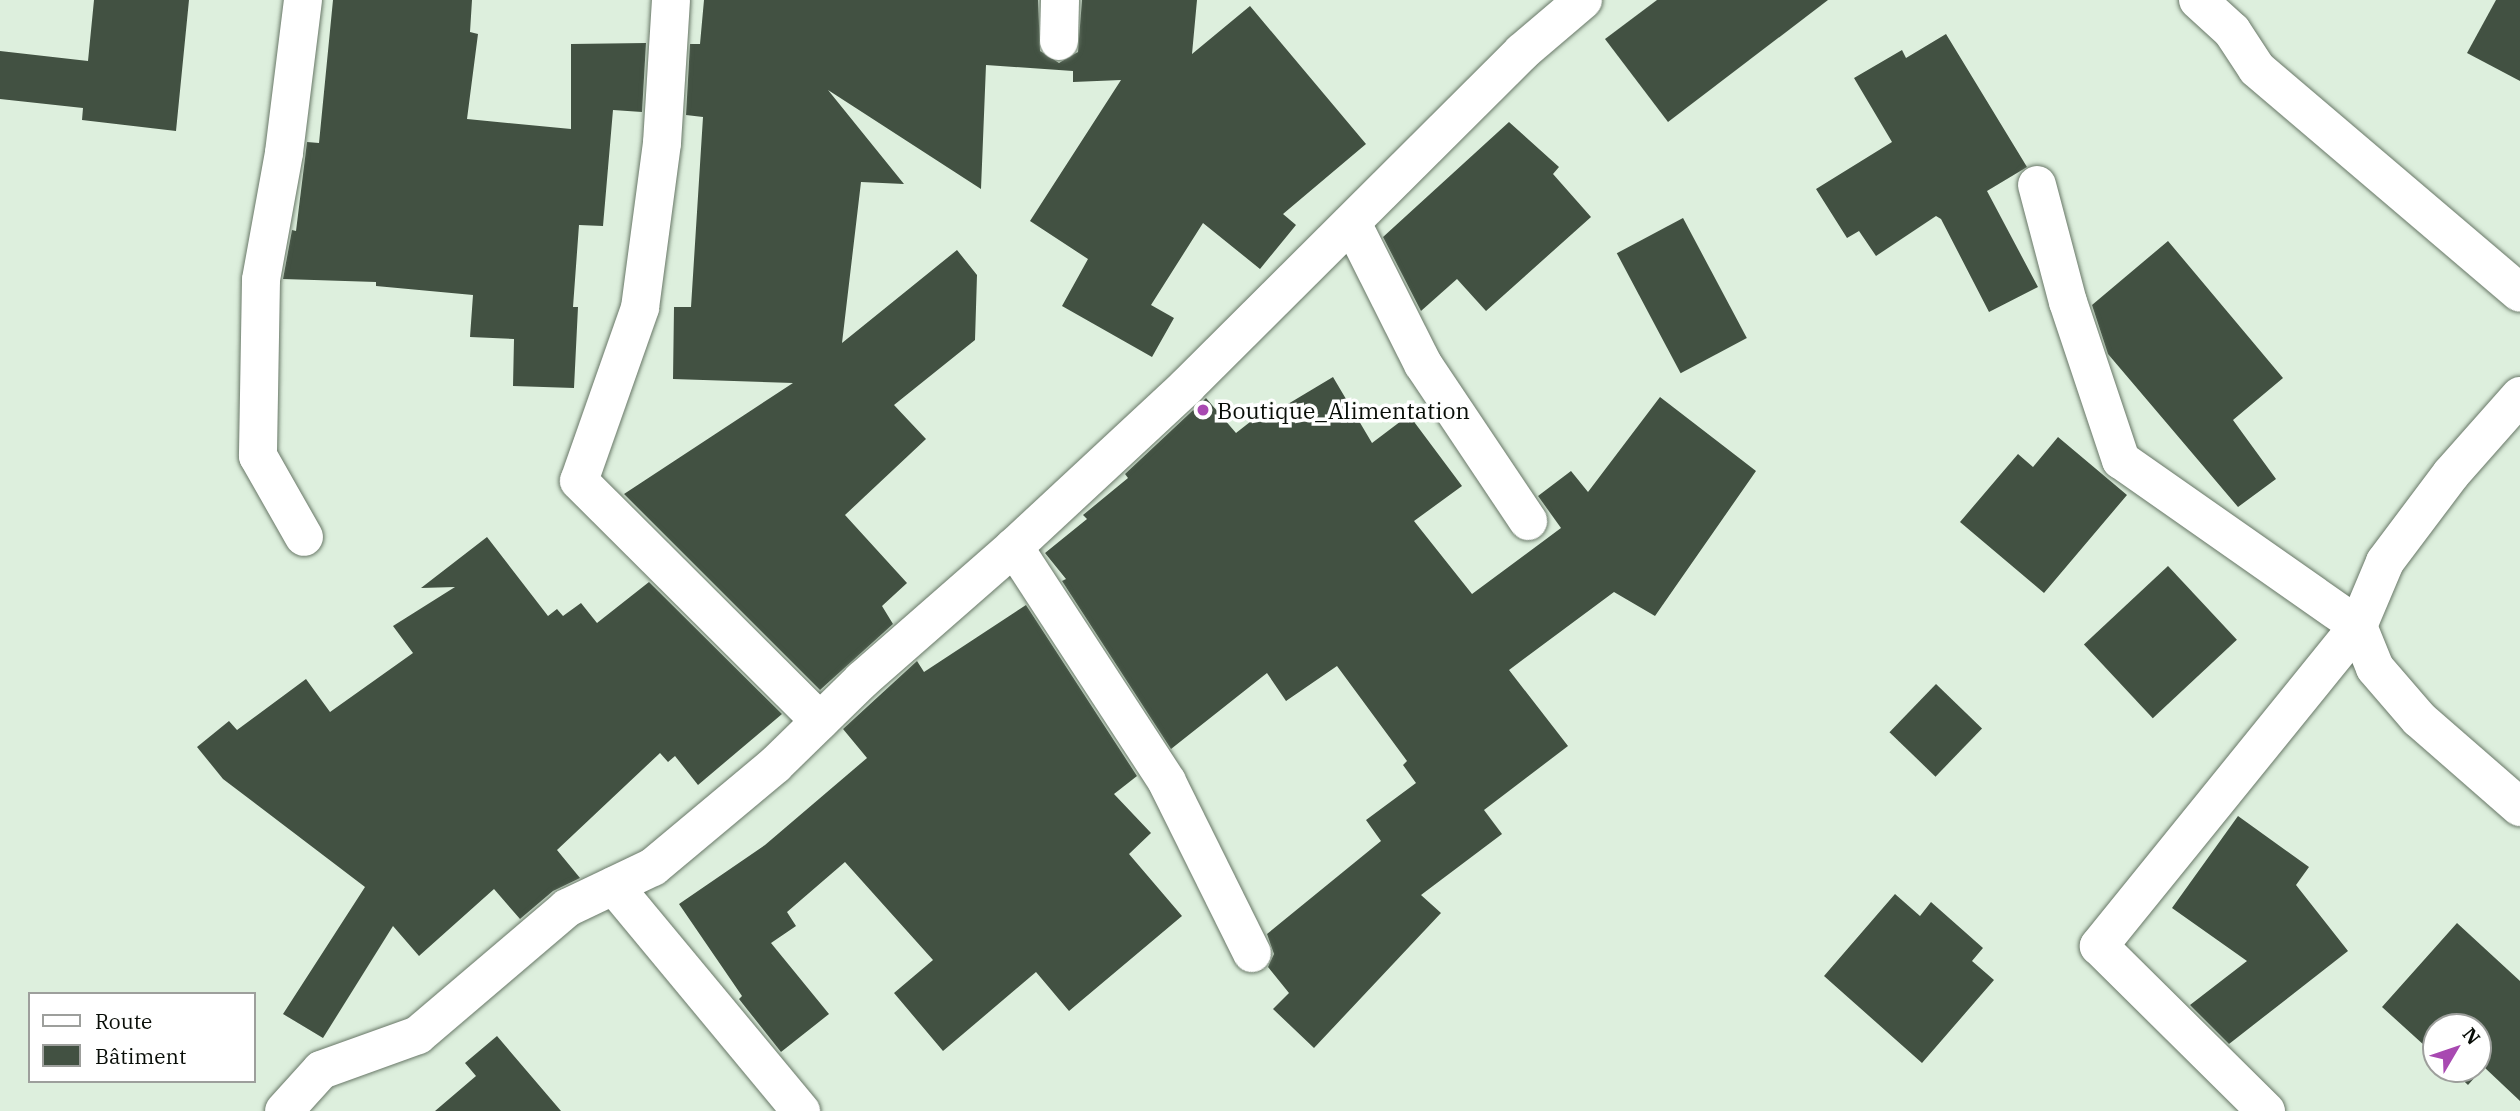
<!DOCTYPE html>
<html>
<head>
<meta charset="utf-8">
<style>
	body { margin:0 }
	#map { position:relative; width:2520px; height:1111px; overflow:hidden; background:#ddefdd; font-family:"IBM Plex Serif",serif }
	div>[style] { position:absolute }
	.building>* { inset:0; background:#425142; transform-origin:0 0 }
	.roads { filter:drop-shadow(0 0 2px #687767) drop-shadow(0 0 2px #687767) }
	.minor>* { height:38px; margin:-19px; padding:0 19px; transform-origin:19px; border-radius:19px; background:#fff }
	.dots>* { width:19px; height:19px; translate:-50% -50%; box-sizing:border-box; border:4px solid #fff; border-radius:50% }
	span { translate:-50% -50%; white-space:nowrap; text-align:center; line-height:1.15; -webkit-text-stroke:7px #fff; paint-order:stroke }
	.poi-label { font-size:23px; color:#090e08 }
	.left { translate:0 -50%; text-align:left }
	.legend { position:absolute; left:28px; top:992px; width:228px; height:91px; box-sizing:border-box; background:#fff; border:2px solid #9d9f9c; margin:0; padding:9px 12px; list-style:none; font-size:21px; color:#090e08 }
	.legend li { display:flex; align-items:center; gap:14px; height:35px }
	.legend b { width:35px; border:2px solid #9d9f9c }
	.north { position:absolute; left:2422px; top:1013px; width:70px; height:70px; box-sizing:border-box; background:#fff; border:2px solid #9d9f9c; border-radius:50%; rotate:51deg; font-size:19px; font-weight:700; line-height:28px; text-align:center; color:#090e08 }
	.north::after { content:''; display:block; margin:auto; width:24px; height:32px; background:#a849b1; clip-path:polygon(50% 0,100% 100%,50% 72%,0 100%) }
</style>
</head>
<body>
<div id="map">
	<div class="building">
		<div style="clip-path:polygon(94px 0,189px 0,176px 131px,82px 120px,83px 108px,0 99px,0 51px,88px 61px)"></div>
		<div style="clip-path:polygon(333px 0,472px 0,470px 32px,478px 34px,467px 119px,571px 129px,571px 44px,646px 43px,642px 112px,613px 110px,603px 226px,579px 225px,573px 307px,578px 307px,574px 388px,513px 386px,514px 339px,470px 337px,473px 295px,376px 286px,376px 282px,283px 279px,292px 230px,296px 231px,307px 142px,319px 143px)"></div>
		<div style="clip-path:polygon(704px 0,1038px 0,1040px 51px,1059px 63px,1078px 52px,1082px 0,1197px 0,1192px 54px,1250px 6px,1366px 144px,1283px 214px,1296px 225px,1260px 269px,1203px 223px,1151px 305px,1174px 318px,1152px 357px,1062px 306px,1088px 259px,1030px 221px,1121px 80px,1073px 82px,1073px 71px,986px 65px,981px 189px,828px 90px,904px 184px,861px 182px,842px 343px,957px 250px,977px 275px,975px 340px,894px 405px,926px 439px,845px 515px,907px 583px,882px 606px,893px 624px,820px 690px,624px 494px,793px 383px,673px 379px,674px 307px,691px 307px,703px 117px,686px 115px,690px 44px,700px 44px)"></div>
		<div style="clip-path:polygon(1657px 0,1828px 0,1668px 122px,1605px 39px)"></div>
		<div style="clip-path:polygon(2496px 0,2520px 0,2520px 81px,2467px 53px)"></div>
		<div style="clip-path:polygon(1946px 34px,2027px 167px,1987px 191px,2038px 287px,1989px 312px,1941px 219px,1936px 216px,1876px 256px,1859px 231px,1847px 238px,1816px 189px,1892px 142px,1854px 78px,1902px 50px,1906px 58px)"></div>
		<div style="clip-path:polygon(1509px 122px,1559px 167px,1553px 174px,1591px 217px,1486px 311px,1457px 279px,1421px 311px,1383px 237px)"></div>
		<div style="left:1683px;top:218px;width:136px;height:75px;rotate:62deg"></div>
		<div style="clip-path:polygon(2168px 241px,2283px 378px,2233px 420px,2276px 479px,2238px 507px,2108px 354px,2092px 305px)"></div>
		<div style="clip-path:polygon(1333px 377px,1372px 443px,1409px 415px,1462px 486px,1414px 521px,1472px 594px,1561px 528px,1538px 496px,1571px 471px,1588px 492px,1660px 397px,1756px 471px,1655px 616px,1614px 592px,1509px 670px,1568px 746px,1484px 810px,1502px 834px,1421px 895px,1441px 913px,1314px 1048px,1273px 1009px,1289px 993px,1268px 967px,1274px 954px,1267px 934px,1381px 841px,1366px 820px,1416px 783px,1403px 765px,1407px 761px,1337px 666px,1286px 701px,1267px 673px,1171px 749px,1062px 581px,1066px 579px,1045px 553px,1087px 519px,1083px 515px,1128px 478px,1125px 474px,1206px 398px,1236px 433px,1264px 411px,1268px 416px)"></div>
		<div style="clip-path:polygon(2058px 437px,2127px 495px,2044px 593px,1960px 522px,2018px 454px,2033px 467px)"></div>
		<div style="clip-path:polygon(487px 537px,548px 616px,557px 609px,563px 616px,581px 603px,597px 623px,649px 582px,782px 714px,698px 785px,675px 756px,668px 762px,660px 753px,557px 850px,580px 878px,553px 891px,520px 919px,494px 889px,419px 956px,393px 926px,323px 1038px,283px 1014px,365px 887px,223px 779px,197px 747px,229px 721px,237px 730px,306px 679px,330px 712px,413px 653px,393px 626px,455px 587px,421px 588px)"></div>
		<div style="left:2168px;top:566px;width:101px;height:115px;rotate:47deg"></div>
		<div style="clip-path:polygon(1026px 605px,1137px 776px,1114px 794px,1151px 833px,1129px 854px,1182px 916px,1069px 1011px,1036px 972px,943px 1051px,894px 993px,933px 960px,845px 862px,787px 912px,796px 926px,771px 943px,829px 1014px,781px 1052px,739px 999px,742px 996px,679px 904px,765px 845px,867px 758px,843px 729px,917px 661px,924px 672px)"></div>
		<div style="left:1936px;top:684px;width:64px;height:67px;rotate:44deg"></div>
		<div style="clip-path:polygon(2238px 816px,2309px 867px,2296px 885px,2348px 951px,2229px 1044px,2190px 1005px,2247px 961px,2172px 908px)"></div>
		<div style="clip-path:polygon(1895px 894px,1920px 916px,1931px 902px,1983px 948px,1972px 961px,1994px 980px,1922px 1063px,1824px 976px)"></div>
		<div style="clip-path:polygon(2457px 923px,2520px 981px,2520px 1101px,2484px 1067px,2468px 1085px,2451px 1069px,2478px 1069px,2478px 1027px,2436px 1027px,2436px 1056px,2382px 1007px)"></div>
		<div style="clip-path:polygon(497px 1036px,561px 1111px,435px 1111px,476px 1076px,465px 1063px)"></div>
	</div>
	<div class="roads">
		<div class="minor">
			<div style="left:303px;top:0;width:154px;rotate:97.1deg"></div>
			<div style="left:284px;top:153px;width:129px;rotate:100.3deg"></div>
			<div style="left:261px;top:280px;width:176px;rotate:91deg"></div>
			<div style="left:258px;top:456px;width:93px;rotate:60.4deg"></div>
			<div style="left:671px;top:0;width:143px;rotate:93.6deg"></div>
			<div style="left:662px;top:143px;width:166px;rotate:97.6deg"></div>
			<div style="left:640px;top:308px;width:183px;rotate:109.4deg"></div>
			<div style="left:579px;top:481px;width:340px;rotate:44.9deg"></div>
			<div style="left:2198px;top:0;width:46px;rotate:42.4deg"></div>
			<div style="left:2232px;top:31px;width:45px;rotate:56.7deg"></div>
			<div style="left:2257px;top:69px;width:345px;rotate:40.4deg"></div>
			<div style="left:1059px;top:41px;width:41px;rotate:-88.6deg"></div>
			<div style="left:2037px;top:185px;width:121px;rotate:75.2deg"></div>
			<div style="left:2068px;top:302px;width:167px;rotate:71.5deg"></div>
			<div style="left:2121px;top:460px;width:289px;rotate:35deg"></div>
			<div style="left:2358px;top:626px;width:412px;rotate:129deg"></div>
			<div style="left:2099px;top:946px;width:235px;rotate:44.7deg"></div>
			<div style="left:1352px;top:223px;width:158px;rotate:63.3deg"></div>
			<div style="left:1423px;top:364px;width:189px;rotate:56.2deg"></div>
			<div style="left:2520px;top:396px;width:104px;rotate:131.5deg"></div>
			<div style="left:2451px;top:474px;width:110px;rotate:126.9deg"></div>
			<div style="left:2385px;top:562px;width:69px;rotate:112.9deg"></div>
			<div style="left:2358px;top:626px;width:45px;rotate:68deg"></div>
			<div style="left:2375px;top:668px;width:67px;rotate:49.2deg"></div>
			<div style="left:2419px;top:719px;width:134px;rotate:41.1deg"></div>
			<div style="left:1014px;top:547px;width:280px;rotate:56.9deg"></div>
			<div style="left:1167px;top:782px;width:191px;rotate:63.6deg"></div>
			<div style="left:614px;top:886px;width:293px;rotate:50.3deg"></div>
			<div style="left:284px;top:1111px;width:55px;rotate:-47.9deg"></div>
			<div style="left:321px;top:1070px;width:103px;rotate:-19.8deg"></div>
			<div style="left:418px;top:1035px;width:196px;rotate:-40.4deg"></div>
			<div style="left:567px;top:908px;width:95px;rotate:-25.5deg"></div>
			<div style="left:653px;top:867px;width:159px;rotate:-39.9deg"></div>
			<div style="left:775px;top:765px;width:122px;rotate:-44.3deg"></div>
			<div style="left:862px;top:680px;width:202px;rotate:-41.2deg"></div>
			<div style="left:1014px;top:547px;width:236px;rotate:-42.9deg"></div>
			<div style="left:1187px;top:386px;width:473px;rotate:-44.9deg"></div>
			<div style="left:1522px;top:52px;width:80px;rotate:-40.4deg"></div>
		</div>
	</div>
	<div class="dots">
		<div style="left:1203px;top:410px;background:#a849b1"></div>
	</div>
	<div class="poi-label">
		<span class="left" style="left:1217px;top:410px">Boutique_Alimentation</span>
	</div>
	<ul class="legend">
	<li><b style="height:9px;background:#fff"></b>Route</li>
	<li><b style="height:19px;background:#425142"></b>Bâtiment</li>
	</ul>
	<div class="north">N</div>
</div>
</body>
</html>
